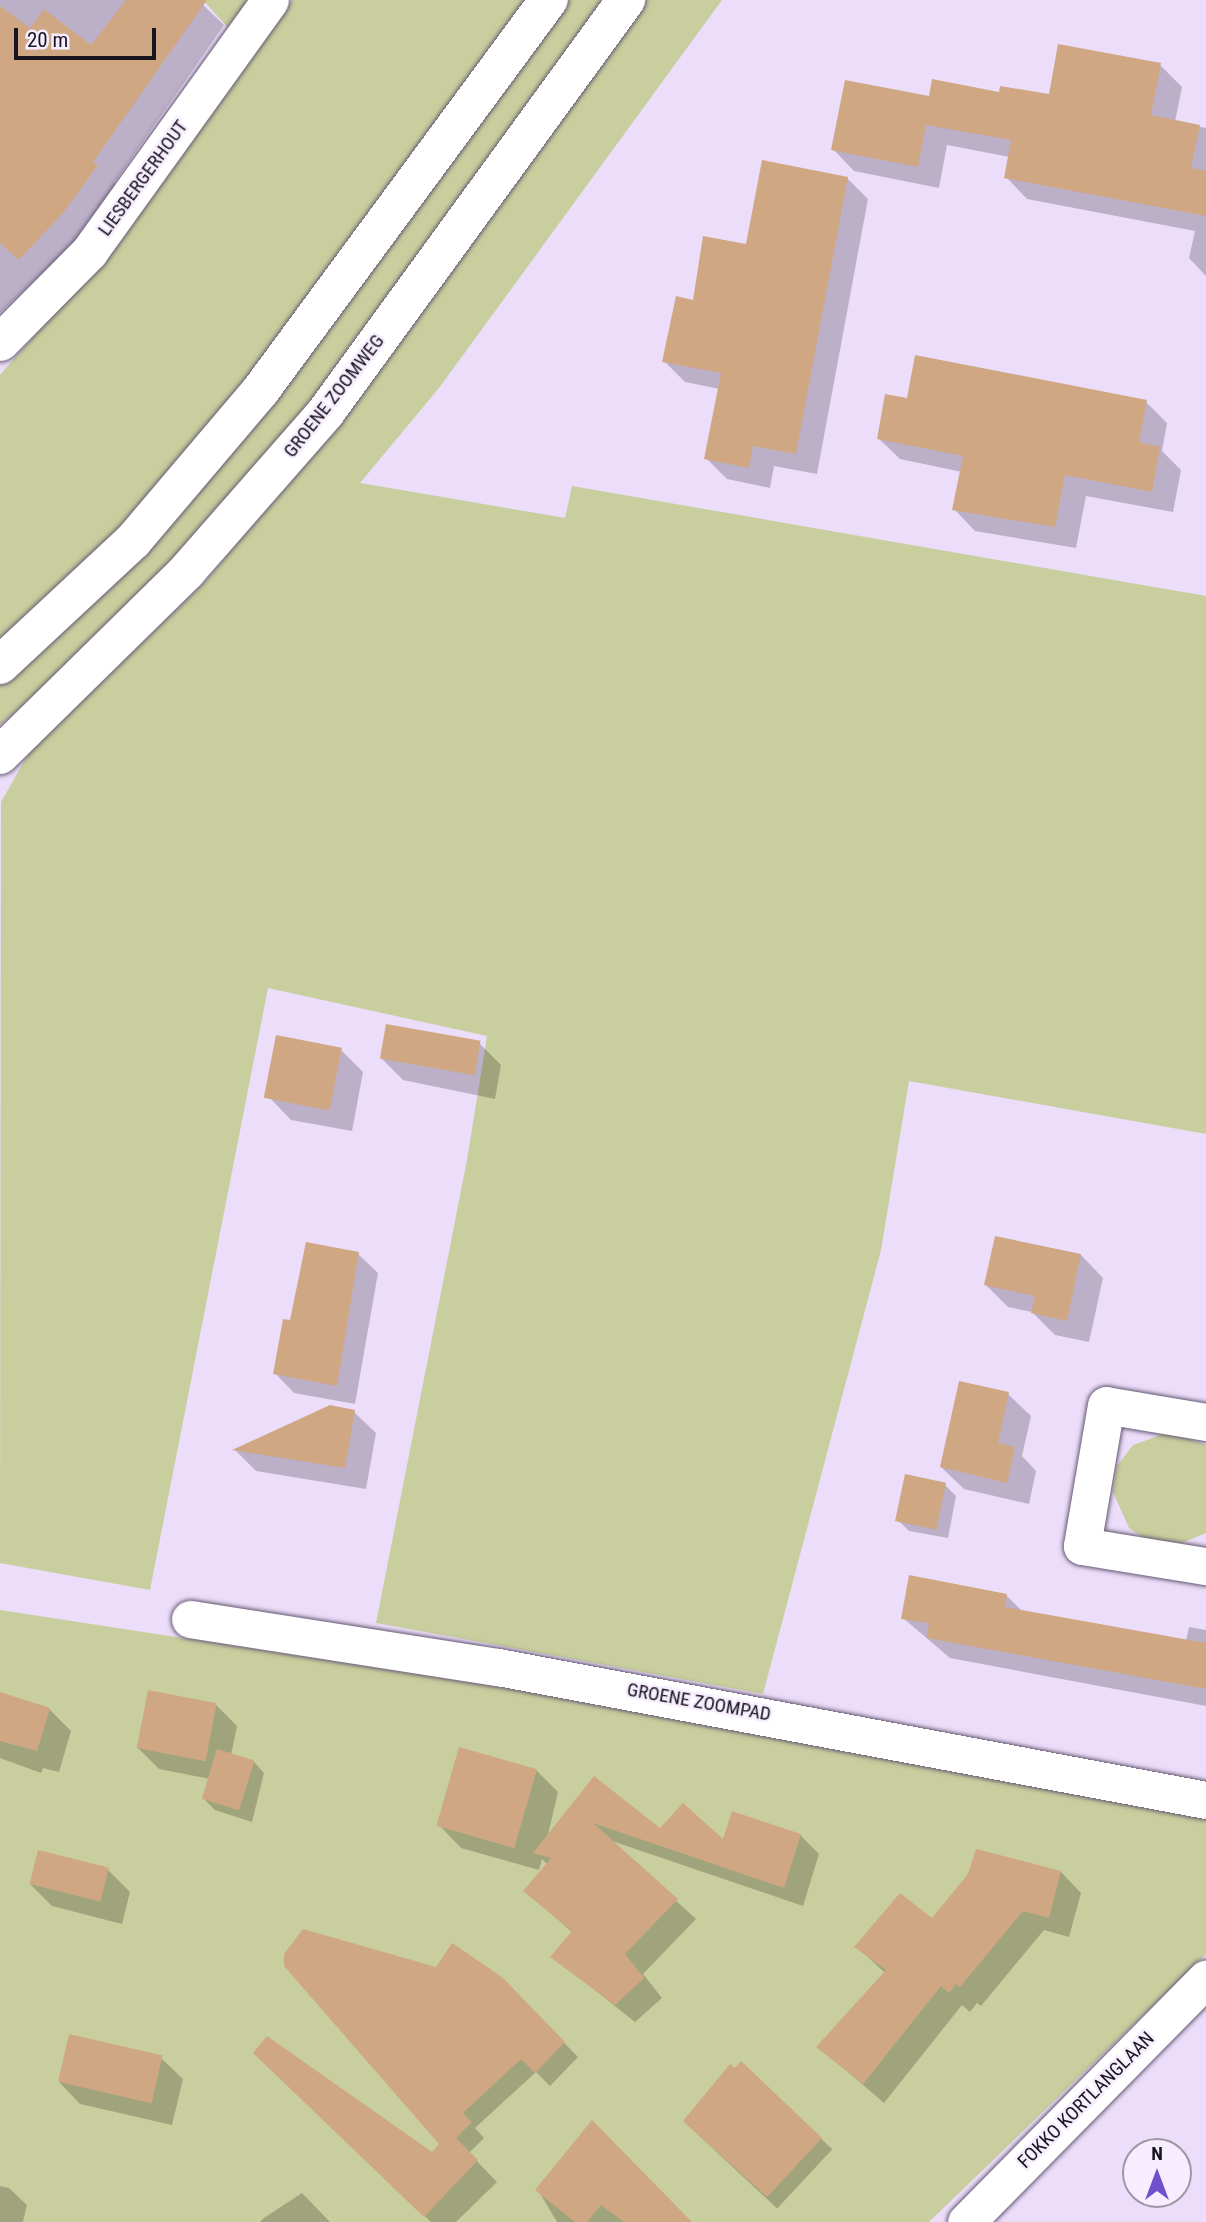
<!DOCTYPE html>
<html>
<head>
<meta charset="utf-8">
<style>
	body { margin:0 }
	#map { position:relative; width:1206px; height:2222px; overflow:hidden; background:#ecddfa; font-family:"Roboto Condensed",sans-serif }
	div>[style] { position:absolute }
	.green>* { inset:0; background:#c8ce9d }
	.shadow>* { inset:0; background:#0003; transform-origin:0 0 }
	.building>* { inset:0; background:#cfa883; transform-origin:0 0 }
	.roads { filter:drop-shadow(0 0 2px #665972) drop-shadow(0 0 2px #665972) }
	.street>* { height:37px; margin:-18.5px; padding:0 18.5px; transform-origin:18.5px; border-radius:18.5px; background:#fff }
	.secondary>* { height:38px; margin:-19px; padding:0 19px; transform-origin:19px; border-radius:19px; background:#fff }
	span { translate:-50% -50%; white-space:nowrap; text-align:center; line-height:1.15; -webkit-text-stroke:5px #f6edff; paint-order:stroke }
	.street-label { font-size:19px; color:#19141e }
	.north { position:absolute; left:1122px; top:2138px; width:70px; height:70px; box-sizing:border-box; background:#f6edff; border:2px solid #9e96a5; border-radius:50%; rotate:0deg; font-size:19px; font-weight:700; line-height:28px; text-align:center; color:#19141e }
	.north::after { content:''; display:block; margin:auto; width:24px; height:32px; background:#7151cb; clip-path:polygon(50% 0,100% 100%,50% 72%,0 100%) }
	.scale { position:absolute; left:14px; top:28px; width:142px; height:32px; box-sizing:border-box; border:4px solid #19141e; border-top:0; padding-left:9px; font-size:21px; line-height:24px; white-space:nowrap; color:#19141e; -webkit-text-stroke:5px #f6edff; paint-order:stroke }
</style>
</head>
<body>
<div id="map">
	<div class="green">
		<div style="clip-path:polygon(203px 0,256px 0,230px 30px)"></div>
		<div style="clip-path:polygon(292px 0,530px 0,187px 458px,70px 584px,0 650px,0 375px,132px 224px)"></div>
		<div style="clip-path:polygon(567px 0,604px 0,316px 401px,177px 560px,76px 661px,0 725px,0 684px,25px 664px)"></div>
		<div style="clip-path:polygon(645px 0,722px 0,439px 388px,360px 483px,565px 518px,572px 486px,1206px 596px,1206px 1134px,909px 1081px,881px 1250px,763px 1694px,376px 1623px,467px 1160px,487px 1036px,268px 988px,150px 1590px,0 1563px,1px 802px,30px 751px,206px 581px,329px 431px)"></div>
		<div style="clip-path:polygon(1169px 1432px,1206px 1445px,1206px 1533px,1177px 1545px,1151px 1543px,1129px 1528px,1113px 1492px,1117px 1466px,1133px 1445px)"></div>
		<div style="clip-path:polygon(0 1610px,560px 1696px,1206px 1817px,1206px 1954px,929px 2222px,0 2222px)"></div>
	</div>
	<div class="shadow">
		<div style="clip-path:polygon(0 0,198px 0,224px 25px,114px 183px,117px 187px,84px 234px,0 313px)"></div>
		<div style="clip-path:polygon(1160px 65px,1182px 87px,1175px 122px,1206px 128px,1206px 276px,1189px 258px,1195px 231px,1027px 199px,1006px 177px,1010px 157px,947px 145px,939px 188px,854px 171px,833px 149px,930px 98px,1050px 96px)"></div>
		<div style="clip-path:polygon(847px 178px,868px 199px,817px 474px,774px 466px,770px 488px,727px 479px,706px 458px,720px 389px,685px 382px,664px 361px,694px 302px,747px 246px)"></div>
		<div style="clip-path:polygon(1146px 402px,1167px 423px,1162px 451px,1181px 470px,1173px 512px,1086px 496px,1076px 548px,975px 531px,954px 509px,962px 472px,900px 459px,878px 438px)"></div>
		<div style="clip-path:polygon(479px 1043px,501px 1065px,495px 1099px,403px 1080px,381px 1058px)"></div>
		<div style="clip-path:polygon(341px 1050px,363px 1072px,352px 1131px,291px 1120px,269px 1097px)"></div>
		<div style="clip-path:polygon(358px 1254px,378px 1273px,355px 1404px,294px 1393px,275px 1373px,292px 1322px)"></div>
		<div style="clip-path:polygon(1081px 1255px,1103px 1278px,1089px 1342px,1055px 1335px,1032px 1312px,1008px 1307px,986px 1285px)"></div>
		<div style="clip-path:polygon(1008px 1394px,1031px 1416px,1022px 1456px,1036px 1471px,1029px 1504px,964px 1489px,941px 1467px)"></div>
		<div style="clip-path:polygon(354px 1412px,376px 1433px,366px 1489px,256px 1471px,235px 1450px)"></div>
		<div style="clip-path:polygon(945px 1485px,956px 1496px,948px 1538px,909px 1531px,898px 1520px)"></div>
		<div style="clip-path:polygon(1006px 1595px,1024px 1613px,1186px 1641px,1189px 1627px,1206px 1630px,1206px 1706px,950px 1658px,903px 1618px)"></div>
		<div style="clip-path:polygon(0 1694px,49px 1709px,71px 1731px,59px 1772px,43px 1768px,41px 1773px,0 1758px)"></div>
		<div style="clip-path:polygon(216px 1705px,237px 1726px,231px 1755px,253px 1761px,264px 1773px,252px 1822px,215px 1810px,204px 1799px,210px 1779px,159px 1769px,138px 1748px)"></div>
		<div style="clip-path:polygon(536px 1770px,558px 1792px,547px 1839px,594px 1779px,660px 1830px,724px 1842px,800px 1835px,819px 1854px,803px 1906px,609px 1840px,696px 1919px,643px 1974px,662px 1998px,635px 2022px,552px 1956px,573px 1933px,526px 1891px,548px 1865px,542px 1859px,539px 1870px,461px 1848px,439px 1825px)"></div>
		<div style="clip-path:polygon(108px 1870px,130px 1892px,122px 1924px,52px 1906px,30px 1884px)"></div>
		<div style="clip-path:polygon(1061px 1872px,1081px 1893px,1069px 1937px,1044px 1930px,981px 2006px,977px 2003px,970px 2012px,962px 2005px,884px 2103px,819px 2047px,885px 1973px,857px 1947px)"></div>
		<div style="clip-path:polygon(436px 1969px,501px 1978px,578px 2057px,550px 2086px,536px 2072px,475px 2128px,484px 2138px,469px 2153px,497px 2182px,456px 2222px,431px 2222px,269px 2067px,432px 2155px,442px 2144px)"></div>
		<div style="clip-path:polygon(161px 2058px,183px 2079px,172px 2125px,80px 2104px,59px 2082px)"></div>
		<div style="left:741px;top:2064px;width:125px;height:81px;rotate:43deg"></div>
		<div style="clip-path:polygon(0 2186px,9px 2188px,27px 2205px,23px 2222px,0 2222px)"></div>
		<div style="clip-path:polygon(538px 2190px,690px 2222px,557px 2222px)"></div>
		<div style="clip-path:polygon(302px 2193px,330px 2222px,260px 2222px,264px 2218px)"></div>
	</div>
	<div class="building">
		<div style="clip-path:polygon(126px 0,207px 0,93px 162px,98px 165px,63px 213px,19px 260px,0 243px,0 6px,30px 28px,44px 9px,91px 45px)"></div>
		<div style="clip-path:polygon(1058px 44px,1161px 63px,1151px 115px,1200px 125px,1191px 168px,1206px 171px,1206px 216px,1004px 178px,1011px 140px,926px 125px,918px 167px,831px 150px,845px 80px,929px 96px,932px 79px,999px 92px,1000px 86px,1049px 94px)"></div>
		<div style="clip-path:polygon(762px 160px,848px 177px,796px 454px,753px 446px,749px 468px,704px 459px,721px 373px,662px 362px,676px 296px,693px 300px,703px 236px,746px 244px)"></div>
		<div style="clip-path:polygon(915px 355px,1147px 400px,1139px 442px,1160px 447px,1152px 492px,1065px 475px,1055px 527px,952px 510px,963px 456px,877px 439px,885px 394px,907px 398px)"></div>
		<div style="left:386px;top:1024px;width:96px;height:35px;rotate:10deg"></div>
		<div style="left:276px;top:1035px;width:67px;height:64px;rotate:11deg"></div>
		<div style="clip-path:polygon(995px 1236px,1081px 1254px,1067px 1321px,1031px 1313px,1035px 1296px,984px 1285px)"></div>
		<div style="clip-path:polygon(306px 1242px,359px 1252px,337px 1386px,273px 1374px,283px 1319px,290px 1320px)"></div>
		<div style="clip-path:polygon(959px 1381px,1009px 1392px,998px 1443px,1015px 1447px,1007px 1483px,940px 1467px)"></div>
		<div style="clip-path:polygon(330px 1405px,355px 1410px,345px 1468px,232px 1450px)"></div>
		<div style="left:905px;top:1474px;width:42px;height:48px;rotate:12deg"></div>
		<div style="clip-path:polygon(909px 1575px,1007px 1594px,1005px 1607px,1206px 1643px,1206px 1689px,927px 1638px,929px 1623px,901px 1619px)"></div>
		<div style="left:148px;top:1690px;width:70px;height:59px;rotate:11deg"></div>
		<div style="clip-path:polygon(0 1692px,50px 1708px,37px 1751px,0 1741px)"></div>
		<div style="left:459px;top:1747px;width:81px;height:82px;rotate:16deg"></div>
		<div style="left:217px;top:1749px;width:39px;height:52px;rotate:17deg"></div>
		<div style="clip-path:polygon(594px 1776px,660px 1828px,683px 1803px,723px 1839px,732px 1811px,801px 1834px,784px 1888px,593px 1823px,678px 1899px,625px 1954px,644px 1978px,615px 2005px,550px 1957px,572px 1931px,523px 1891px,551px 1858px,533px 1853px)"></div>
		<div style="clip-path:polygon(976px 1849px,1061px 1871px,1049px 1918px,1023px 1911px,960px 1987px,956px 1984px,949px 1993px,941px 1986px,863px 2084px,816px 2047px,886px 1970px,854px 1947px,900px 1893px,932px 1918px,968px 1874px)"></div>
		<div style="left:38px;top:1850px;width:73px;height:35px;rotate:14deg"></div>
		<div style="clip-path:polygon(303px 1929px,436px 1967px,452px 1943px,502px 1977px,565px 2042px,535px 2073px,521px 2059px,463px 2113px,472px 2122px,456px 2138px,478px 2160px,424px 2217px,253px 2053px,267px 2036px,432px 2152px,439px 2144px,284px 1966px,284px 1954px)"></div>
		<div style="left:69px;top:2034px;width:96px;height:49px;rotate:13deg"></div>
		<div style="clip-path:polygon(741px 2061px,822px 2138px,767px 2197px,683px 2121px,730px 2064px,735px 2068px)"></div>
		<div style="clip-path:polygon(592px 2120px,692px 2222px,624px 2222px,601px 2205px,587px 2222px,575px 2222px,535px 2190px)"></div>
	</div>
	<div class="roads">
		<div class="street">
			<div style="left:0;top:342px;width:127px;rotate:-45.3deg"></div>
			<div style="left:89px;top:252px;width:310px;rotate:-54.3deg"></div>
			<div style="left:1206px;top:1422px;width:101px;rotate:-170.4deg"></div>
			<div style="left:1106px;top:1405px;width:143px;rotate:99.7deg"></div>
			<div style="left:1082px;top:1546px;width:126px;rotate:9.2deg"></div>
			<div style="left:190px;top:1619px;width:312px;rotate:8.9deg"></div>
			<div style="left:498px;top:1667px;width:720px;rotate:10.64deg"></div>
			<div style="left:966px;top:2222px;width:342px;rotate:-45.4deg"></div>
		</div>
		<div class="secondary">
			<div style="left:0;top:665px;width:182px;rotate:-43deg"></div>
			<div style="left:133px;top:541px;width:198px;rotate:-49.7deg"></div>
			<div style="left:261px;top:390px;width:485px;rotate:-53.6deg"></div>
			<div style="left:0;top:755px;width:262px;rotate:-44.5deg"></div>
			<div style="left:187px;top:571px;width:211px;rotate:-48.8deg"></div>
			<div style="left:326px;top:412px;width:510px;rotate:-53.94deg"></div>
		</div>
	</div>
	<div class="street-label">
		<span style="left:143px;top:178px;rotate:-54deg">LIESBERGERHOUT</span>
		<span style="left:334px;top:396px;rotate:-52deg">GROENE ZOOMWEG</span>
		<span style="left:699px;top:1702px;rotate:10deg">GROENE ZOOMPAD</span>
		<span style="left:1086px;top:2100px;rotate:-45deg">FOKKO KORTLANGLAAN</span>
	</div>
	<div class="north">N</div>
	<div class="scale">20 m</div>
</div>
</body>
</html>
